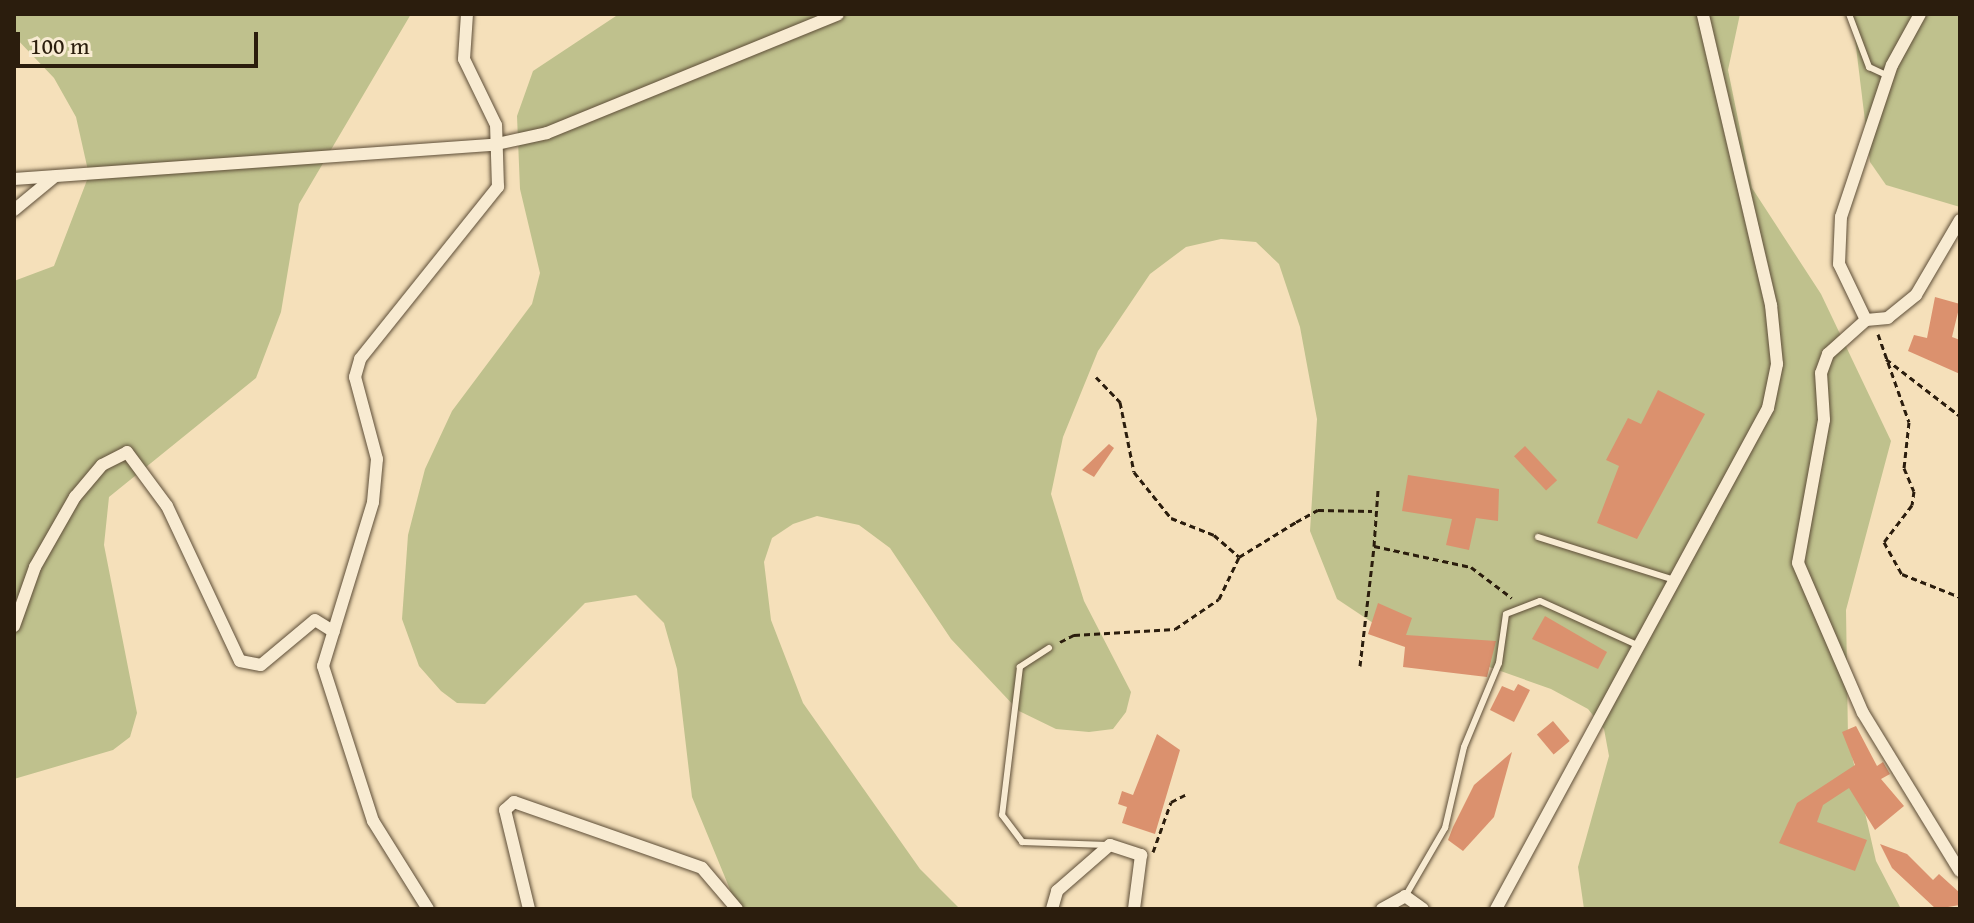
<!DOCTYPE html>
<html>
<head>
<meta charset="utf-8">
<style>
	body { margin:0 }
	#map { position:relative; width:1974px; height:923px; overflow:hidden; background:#f5e0ba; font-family:"Gentium Book Plus",serif }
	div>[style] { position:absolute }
	.green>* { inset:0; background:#bfc18d }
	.building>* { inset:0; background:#db916e; transform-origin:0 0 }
	.path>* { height:3px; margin-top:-1.5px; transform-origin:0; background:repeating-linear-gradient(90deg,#2b1d0d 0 6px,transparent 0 10px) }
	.roads { filter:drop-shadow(0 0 2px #5e4e38) drop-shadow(0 0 2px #5e4e38) }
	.lane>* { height:6px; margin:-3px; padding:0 3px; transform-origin:3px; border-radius:3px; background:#f8ebd2 }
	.street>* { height:12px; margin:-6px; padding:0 6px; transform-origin:6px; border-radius:6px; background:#f8ebd2 }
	span { translate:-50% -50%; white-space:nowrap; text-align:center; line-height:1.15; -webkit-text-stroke:7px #f8ebd2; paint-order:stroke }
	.frame { position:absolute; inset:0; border:16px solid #2b1d0d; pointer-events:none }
	.scale { position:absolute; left:16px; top:32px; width:242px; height:36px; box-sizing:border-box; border:4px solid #2b1d0d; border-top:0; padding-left:10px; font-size:24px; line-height:28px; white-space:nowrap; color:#2b1d0d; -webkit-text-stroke:6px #f8ebd2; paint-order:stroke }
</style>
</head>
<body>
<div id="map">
	<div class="green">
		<div style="clip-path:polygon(14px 14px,411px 14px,299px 204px,281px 312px,256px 378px,109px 497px,104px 545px,137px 713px,130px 737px,113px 750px,14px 779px,14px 281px,54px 266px,89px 175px,76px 117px,54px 78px,14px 36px)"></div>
		<div style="clip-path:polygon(619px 14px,1740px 14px,1728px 70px,1752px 188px,1821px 294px,1891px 441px,1846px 610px,1848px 738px,1876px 861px,1901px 909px,1584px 909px,1578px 867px,1609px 756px,1604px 729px,1588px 709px,1551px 689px,1382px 629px,1337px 599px,1310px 531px,1317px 419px,1300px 327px,1279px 264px,1256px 242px,1221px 239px,1186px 247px,1150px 274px,1098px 351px,1063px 437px,1051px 494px,1084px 601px,1131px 692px,1126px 712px,1113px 729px,1089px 732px,1056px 729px,1019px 711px,951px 639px,890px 548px,859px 525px,817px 516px,793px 524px,772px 538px,764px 562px,771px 620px,803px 703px,920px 869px,960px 909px,738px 909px,692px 797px,677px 669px,664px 623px,636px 595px,585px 603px,485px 704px,457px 703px,441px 691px,419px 666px,402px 619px,408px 535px,425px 469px,452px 411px,532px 304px,540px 273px,520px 189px,517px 116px,533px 71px)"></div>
		<div style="clip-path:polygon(1852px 14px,1960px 14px,1960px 207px,1886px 185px,1870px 162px)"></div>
	</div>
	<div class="building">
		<div style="clip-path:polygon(1935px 297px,1960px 304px,1952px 337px,1960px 340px,1960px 374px,1908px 351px,1914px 335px,1927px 338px)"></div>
		<div style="clip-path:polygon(1658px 390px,1705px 414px,1637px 539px,1597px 523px,1619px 466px,1606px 460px,1628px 418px,1641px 424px)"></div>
		<div style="clip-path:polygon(1109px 444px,1114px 448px,1094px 477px,1082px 470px)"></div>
		<div style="left:1525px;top:446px;width:47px;height:15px;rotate:47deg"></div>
		<div style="clip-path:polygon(1408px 475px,1499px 489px,1498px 521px,1476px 518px,1469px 550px,1446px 545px,1452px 519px,1402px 511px)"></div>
		<div style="clip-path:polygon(1378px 603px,1412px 618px,1406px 635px,1496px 641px,1487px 677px,1403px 667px,1405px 647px,1368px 634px)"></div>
		<div style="clip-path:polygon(1545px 616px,1607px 652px,1598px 669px,1532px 639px)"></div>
		<div style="clip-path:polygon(1518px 684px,1530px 690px,1514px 722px,1490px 710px,1502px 686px,1514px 691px)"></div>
		<div style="left:1553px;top:721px;width:26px;height:21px;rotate:50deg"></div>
		<div style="clip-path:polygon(1856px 726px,1877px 766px,1883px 762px,1890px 774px,1881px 779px,1904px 806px,1875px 830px,1849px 788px,1823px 805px,1817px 822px,1867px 840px,1855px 871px,1779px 843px,1797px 803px,1855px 765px,1842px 732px)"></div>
		<div style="clip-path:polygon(1157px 734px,1180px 750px,1155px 834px,1122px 823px,1127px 807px,1118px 804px,1122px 791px,1133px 795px)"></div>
		<div style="clip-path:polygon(1512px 752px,1494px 817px,1463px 851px,1448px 840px,1453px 827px,1474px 785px)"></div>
		<div style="clip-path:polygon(1880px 844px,1907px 854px,1933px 880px,1939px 874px,1960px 893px,1960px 905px,1936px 909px,1892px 868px)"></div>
	</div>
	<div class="path">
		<div style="left:1878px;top:334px;width:93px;rotate:70.6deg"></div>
		<div style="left:1909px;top:422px;width:46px;rotate:96.2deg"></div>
		<div style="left:1904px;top:468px;width:25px;rotate:67deg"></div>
		<div style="left:1914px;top:491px;width:14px;rotate:98deg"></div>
		<div style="left:1912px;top:505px;width:46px;rotate:127.1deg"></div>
		<div style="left:1884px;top:542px;width:37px;rotate:61deg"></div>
		<div style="left:1902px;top:574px;width:62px;rotate:21.6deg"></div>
		<div style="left:1886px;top:359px;width:93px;rotate:37.6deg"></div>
		<div style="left:1096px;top:377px;width:35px;rotate:46deg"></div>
		<div style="left:1120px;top:402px;width:71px;rotate:78.7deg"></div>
		<div style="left:1134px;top:472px;width:59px;rotate:51.2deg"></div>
		<div style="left:1171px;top:518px;width:46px;rotate:21.6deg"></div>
		<div style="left:1214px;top:535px;width:33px;rotate:41deg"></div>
		<div style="left:1374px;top:546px;width:56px;rotate:-85.9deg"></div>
		<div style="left:1060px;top:642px;width:16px;rotate:-27deg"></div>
		<div style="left:1074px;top:635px;width:101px;rotate:-3.4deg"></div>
		<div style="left:1175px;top:629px;width:53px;rotate:-34.3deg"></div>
		<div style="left:1219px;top:599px;width:47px;rotate:-64.5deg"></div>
		<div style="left:1239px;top:557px;width:67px;rotate:-31.6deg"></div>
		<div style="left:1296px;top:522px;width:25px;rotate:-29deg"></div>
		<div style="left:1318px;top:510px;width:54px;rotate:1.1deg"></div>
		<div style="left:1360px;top:666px;width:121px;rotate:-83.3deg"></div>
		<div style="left:1374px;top:546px;width:99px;rotate:12.2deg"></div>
		<div style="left:1471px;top:567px;width:51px;rotate:37.1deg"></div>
		<div style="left:1153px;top:852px;width:53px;rotate:-70.2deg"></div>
		<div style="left:1171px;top:802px;width:16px;rotate:-27deg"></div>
	</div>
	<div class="roads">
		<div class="lane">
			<div style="left:1849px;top:14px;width:57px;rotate:69.3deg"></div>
			<div style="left:1869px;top:67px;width:21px;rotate:25deg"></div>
			<div style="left:1538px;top:537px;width:143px;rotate:17.5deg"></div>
			<div style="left:1049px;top:648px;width:35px;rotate:147deg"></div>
			<div style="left:1020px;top:667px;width:149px;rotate:96.9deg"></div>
			<div style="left:1002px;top:815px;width:34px;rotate:53deg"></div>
			<div style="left:1022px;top:842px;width:85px;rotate:2deg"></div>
			<div style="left:1406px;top:895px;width:78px;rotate:-59.8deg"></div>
			<div style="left:1445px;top:828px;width:83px;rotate:-76.8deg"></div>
			<div style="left:1464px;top:747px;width:91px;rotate:-67.4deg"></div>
			<div style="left:1499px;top:663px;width:49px;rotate:-81.9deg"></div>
			<div style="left:1506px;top:614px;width:36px;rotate:-21deg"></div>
			<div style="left:1540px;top:601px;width:109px;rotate:24.4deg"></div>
		</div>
		<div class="street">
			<div style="left:14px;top:179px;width:484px;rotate:-4.1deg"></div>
			<div style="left:497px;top:144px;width:51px;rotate:-12.4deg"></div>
			<div style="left:547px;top:133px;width:314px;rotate:-22.2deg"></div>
			<div style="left:14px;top:210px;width:52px;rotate:-39.5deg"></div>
			<div style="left:1960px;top:220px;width:87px;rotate:120.4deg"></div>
			<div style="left:1916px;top:295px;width:36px;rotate:141deg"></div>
			<div style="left:1888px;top:318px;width:22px;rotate:175deg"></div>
			<div style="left:1866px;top:320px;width:51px;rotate:138.2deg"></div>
			<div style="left:1828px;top:354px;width:20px;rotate:110deg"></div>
			<div style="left:1821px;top:373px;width:47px;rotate:86.3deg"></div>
			<div style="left:1824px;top:420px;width:145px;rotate:100.3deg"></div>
			<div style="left:1798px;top:563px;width:163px;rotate:66.6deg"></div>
			<div style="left:1863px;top:713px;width:185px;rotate:58.5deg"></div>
			<div style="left:1866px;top:320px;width:62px;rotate:-115.7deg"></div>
			<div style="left:1839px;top:264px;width:47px;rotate:-87.6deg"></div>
			<div style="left:1841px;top:217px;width:160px;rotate:-71.5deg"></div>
			<div style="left:1892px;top:65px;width:58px;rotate:-61.2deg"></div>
			<div style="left:14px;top:626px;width:63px;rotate:-70.4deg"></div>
			<div style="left:35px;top:567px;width:81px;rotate:-60.3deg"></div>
			<div style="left:75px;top:497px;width:42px;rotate:-49.8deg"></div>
			<div style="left:102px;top:465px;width:28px;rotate:-27deg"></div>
			<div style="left:127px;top:452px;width:67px;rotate:53.5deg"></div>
			<div style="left:167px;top:506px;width:171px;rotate:64.8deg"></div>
			<div style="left:240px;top:661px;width:21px;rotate:11deg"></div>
			<div style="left:261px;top:665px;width:70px;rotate:-39.8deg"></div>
			<div style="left:315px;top:620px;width:22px;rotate:32deg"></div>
			<div style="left:428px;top:909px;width:104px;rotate:-122deg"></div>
			<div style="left:373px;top:821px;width:163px;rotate:-107.9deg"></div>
			<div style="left:323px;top:666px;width:171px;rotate:-73deg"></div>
			<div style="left:373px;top:502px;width:43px;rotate:-84.7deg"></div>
			<div style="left:377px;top:459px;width:85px;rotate:-105deg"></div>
			<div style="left:355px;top:377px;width:19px;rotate:-74deg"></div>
			<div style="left:360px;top:359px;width:221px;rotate:-51.3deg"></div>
			<div style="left:498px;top:187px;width:62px;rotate:-91.8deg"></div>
			<div style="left:496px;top:125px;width:73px;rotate:-115.9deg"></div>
			<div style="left:464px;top:59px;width:45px;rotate:-86.2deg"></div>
			<div style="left:529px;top:909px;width:102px;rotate:-103.6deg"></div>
			<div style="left:505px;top:810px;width:12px;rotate:-42deg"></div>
			<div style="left:514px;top:802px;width:199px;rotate:19.3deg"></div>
			<div style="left:702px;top:868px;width:54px;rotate:49.5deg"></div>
			<div style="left:1052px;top:909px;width:19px;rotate:-74deg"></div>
			<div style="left:1057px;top:891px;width:70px;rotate:-41deg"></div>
			<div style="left:1110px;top:845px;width:33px;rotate:18deg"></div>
			<div style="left:1141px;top:855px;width:54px;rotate:97.4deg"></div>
			<div style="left:1382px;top:909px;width:26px;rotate:-29deg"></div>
			<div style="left:1405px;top:896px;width:22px;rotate:36deg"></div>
			<div style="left:1496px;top:909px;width:570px;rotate:-61.5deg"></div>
			<div style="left:1768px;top:408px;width:45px;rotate:-78.4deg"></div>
			<div style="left:1777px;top:364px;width:59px;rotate:-95.8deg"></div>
			<div style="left:1771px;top:305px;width:299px;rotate:-103.2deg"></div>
		</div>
	</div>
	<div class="frame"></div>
	<div class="scale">100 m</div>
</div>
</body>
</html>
